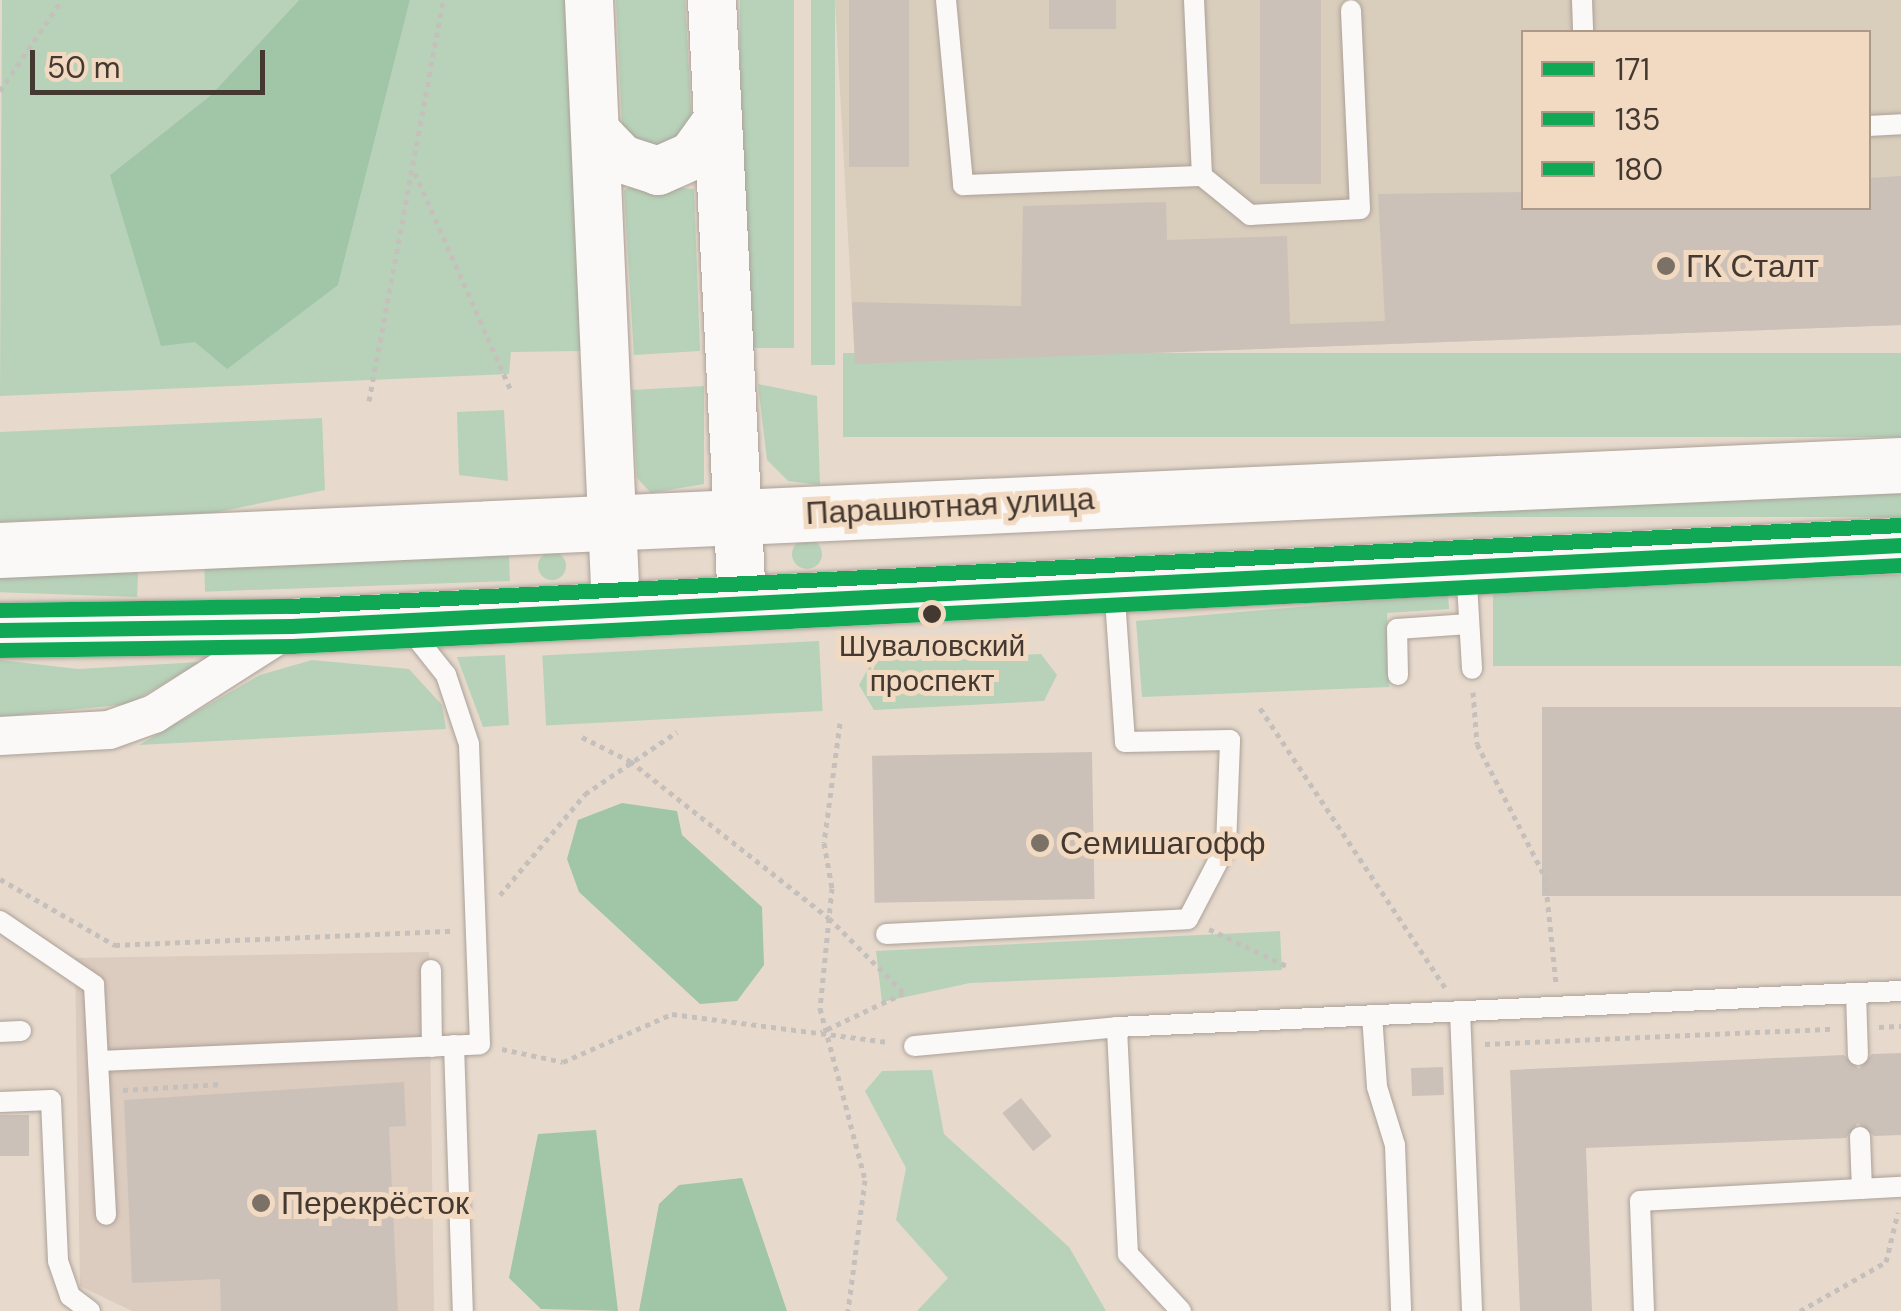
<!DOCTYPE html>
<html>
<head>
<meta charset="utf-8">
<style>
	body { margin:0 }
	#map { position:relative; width:1901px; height:1311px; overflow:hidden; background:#e7dacd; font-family:"DM Sans",sans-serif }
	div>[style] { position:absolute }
	.commercial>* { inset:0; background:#dccbbf }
	.industrial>* { inset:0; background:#d9cdbc }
	.green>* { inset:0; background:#b7d2b9; transform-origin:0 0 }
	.round { border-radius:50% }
	.forest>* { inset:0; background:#a0c5a7 }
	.building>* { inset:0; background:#ccc1b8; transform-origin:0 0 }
	.path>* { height:5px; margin-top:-2.5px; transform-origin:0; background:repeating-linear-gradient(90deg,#c6c0bc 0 5px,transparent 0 10px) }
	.roads { filter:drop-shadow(0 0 2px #aca198) drop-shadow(0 0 2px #aca198) }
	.service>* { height:20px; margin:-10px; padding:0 10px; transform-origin:10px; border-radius:10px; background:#fbf9f8 }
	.minor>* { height:38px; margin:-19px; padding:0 19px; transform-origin:19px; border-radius:19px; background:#fbf9f8 }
	.tertiary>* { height:48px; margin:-24px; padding:0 24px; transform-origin:24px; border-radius:24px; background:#fbf9f8 }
	.primary>* { height:55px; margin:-27.5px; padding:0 27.5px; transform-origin:27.5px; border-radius:27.5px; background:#fbf9f8 }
	.bus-1>* { height:15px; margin:-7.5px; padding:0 7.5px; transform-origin:7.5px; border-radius:7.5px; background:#10a855 }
	.bus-2>* { height:15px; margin:-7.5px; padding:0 7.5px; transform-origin:7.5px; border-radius:7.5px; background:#10a855 }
	.bus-3>* { height:15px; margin:-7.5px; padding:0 7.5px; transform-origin:7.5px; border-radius:7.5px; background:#10a855 }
	.dots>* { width:28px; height:28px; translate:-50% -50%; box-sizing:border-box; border:5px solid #f2d9c2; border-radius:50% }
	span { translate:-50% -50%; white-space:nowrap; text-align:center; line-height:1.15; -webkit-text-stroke:10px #f2d9c2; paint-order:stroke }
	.bus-label { font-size:30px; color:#433930 }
	.poi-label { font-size:32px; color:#433930 }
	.left { translate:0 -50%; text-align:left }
	.street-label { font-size:32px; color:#433930 }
	.legend { position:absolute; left:1521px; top:30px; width:350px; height:180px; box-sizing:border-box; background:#f2d9c2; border:2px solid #ac9988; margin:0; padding:12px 18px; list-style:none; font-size:30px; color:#433930 }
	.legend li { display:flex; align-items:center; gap:20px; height:50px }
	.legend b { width:50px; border:2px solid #ac9988 }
	.scale { position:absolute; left:30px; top:50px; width:235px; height:45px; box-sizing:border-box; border:5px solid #433930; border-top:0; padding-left:12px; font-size:30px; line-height:35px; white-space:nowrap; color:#433930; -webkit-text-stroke:8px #f2d9c2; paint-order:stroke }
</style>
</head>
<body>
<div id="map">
	<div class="commercial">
		<div style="clip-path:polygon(429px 952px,434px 1311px,132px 1311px,80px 1286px,75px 958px)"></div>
	</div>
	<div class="industrial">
		<div style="clip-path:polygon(evenodd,835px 0,1901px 0,1901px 325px,855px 364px,835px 0,1524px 32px,1868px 32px,1868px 208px,1524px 208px,1524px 32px)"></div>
	</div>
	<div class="green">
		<div style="clip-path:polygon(2px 0,299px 0,211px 95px,110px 175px,338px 285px,410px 0,570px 0,582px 351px,511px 352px,509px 374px,0 396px)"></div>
		<div style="clip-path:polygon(616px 0,685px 0,692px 125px,673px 148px,642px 150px,622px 125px)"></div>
		<div style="left:740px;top:0;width:54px;height:348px"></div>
		<div style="left:811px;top:0;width:24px;height:365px"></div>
		<div style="clip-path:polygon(632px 184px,694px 189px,700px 351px,634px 355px,624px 191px)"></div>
		<div style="left:1901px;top:353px;width:84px;height:1058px;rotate:90deg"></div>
		<div style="clip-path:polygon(758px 384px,817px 396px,820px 485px,788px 481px,767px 460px)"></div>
		<div style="clip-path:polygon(704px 386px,704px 484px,651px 493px,637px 478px,632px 390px)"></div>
		<div style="clip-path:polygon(504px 410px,508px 481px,459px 475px,457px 412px)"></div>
		<div style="clip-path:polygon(322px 418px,325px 490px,213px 513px,0 522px,0 432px)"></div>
		<div style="left:1901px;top:494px;width:23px;height:1043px;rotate:90deg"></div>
		<div class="round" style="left:792px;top:539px;width:30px;height:30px"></div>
		<div class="round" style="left:538px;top:552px;width:28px;height:28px"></div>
		<div style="left:509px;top:555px;width:26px;height:305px;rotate:88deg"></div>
		<div style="left:138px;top:572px;width:25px;height:138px;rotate:92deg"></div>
		<div style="left:1901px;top:575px;width:91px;height:408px;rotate:90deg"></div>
		<div style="clip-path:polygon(1448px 594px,1449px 609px,1387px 613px,1389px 687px,1142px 697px,1136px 621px)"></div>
		<div style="left:819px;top:641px;width:70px;height:277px;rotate:87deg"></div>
		<div style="clip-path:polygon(1041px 654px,1057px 675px,1044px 701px,874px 710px,859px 685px,873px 660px)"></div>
		<div style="clip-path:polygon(505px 655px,509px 725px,483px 727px,457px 657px)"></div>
		<div style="clip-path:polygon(0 660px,78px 669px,200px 662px,129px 704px,0 717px)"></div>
		<div style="clip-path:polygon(312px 660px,409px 669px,442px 705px,446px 729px,139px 745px,260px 675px)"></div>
		<div style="clip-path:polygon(1280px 931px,1282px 970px,970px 983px,882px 1002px,876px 951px)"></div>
		<div style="clip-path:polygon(932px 1070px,944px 1134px,1069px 1247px,1106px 1311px,917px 1311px,948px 1278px,896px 1220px,906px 1168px,865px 1091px,882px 1071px)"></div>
	</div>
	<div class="forest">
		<div style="clip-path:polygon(299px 0,410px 0,338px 285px,227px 369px,195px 342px,161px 346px,110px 175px,211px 95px)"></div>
		<div style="clip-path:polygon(622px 803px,677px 811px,682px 835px,762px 907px,764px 965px,737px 1001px,700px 1004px,579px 892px,567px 859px,578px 820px)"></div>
		<div style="clip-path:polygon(596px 1130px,618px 1311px,541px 1309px,509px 1278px,538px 1134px)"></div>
		<div style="clip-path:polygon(742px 1178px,787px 1311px,639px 1311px,659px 1204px,679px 1185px)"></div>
	</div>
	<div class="building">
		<div style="left:849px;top:0;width:60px;height:167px"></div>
		<div style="left:1049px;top:0;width:67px;height:29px"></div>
		<div style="left:1260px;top:0;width:61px;height:184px"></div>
		<div style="clip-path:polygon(1901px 176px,1901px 325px,855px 364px,852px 302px,1021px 306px,1023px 206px,1166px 202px,1167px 240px,1287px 236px,1290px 324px,1385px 321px,1378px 194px,1524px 192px,1524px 208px,1868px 208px,1868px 178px)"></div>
		<div style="left:1901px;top:707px;width:189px;height:359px;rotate:90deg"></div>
		<div style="left:1092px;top:752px;width:147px;height:220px;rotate:89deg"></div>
		<div style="clip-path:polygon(1901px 1053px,1901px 1135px,1874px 1136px,1858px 1123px,1846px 1138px,1586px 1148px,1592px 1311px,1520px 1311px,1510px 1070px,1844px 1055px,1859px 1069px,1872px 1054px)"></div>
		<div style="left:1443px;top:1067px;width:28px;height:32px;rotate:88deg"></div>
		<div style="clip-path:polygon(404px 1082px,406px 1126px,389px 1127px,398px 1311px,221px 1311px,220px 1279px,132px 1283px,124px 1100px)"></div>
		<div style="left:1021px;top:1098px;width:49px;height:24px;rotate:51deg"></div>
		<div style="left:29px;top:1115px;width:41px;height:29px;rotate:90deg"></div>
	</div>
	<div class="path">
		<div style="left:0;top:91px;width:110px;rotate:-55.7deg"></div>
		<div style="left:415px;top:173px;width:240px;rotate:66.2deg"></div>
		<div style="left:369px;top:401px;width:408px;rotate:-79.5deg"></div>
		<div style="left:1473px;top:692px;width:52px;rotate:85.6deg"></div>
		<div style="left:1477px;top:744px;width:149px;rotate:62.9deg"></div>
		<div style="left:1545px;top:877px;width:107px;rotate:84.1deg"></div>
		<div style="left:1260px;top:708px;width:336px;rotate:56.5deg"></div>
		<div style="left:840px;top:723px;width:121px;rotate:97.6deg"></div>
		<div style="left:824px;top:843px;width:46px;rotate:79.9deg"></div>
		<div style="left:832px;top:888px;width:121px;rotate:95.7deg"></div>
		<div style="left:820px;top:1008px;width:178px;rotate:75.3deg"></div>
		<div style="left:865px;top:1180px;width:132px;rotate:97.4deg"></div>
		<div style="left:582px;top:737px;width:54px;rotate:26.6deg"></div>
		<div style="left:630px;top:761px;width:253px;rotate:38.3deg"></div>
		<div style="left:829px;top:918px;width:106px;rotate:45deg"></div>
		<div style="left:904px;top:993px;width:92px;rotate:154.8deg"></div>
		<div style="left:0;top:879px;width:133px;rotate:29.9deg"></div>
		<div style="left:115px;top:945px;width:338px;rotate:-2.4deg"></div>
		<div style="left:500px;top:895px;width:132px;rotate:-49.9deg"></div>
		<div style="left:585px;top:794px;width:111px;rotate:-34deg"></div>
		<div style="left:1209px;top:929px;width:86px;rotate:25.4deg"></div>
		<div style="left:1879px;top:1027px;width:22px;rotate:-3deg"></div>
		<div style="left:1485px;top:1044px;width:348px;rotate:-2.5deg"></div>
		<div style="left:502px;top:1049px;width:62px;rotate:12deg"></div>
		<div style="left:563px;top:1062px;width:119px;rotate:-23.8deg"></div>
		<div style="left:672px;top:1014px;width:218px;rotate:7.4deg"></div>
		<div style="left:123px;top:1090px;width:99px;rotate:-3.5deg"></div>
		<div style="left:1800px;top:1311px;width:99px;rotate:-29.7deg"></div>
		<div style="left:1886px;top:1262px;width:51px;rotate:-76.5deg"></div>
	</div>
	<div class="roads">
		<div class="service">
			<div style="left:946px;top:0;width:186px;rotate:84.7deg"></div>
			<div style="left:963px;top:185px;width:239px;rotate:-2.2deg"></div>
			<div style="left:1202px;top:176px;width:176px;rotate:-92.6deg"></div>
			<div style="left:1582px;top:0;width:32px;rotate:88deg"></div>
			<div style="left:1868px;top:126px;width:33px;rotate:-3deg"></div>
			<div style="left:1202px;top:176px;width:62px;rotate:39.1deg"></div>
			<div style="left:1250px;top:215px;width:110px;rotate:-3.1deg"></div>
			<div style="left:1360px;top:209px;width:199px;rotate:-92.6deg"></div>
			<div style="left:1466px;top:567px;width:102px;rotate:86.6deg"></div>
			<div style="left:1398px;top:675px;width:46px;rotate:-91.2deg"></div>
			<div style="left:1397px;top:629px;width:72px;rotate:-4deg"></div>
			<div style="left:0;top:921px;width:114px;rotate:34.2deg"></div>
			<div style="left:94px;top:985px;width:230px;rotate:87deg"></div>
			<div style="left:886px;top:934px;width:302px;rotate:-2.8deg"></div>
			<div style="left:1188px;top:919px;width:82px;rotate:-62.5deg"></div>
			<div style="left:1226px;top:846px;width:106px;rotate:-87.8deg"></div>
			<div style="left:1230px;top:740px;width:105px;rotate:178.9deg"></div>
			<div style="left:1125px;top:742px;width:157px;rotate:-94deg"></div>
			<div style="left:431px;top:970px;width:77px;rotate:89.3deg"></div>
			<div style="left:1856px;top:993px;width:62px;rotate:88.2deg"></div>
			<div style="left:1460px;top:1011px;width:300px;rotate:87.7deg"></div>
			<div style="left:1372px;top:1015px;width:72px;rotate:86deg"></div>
			<div style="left:1377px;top:1087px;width:61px;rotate:72.8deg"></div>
			<div style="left:1395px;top:1145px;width:166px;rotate:87.9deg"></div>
			<div style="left:0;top:1032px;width:21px;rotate:-3deg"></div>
			<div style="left:454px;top:1045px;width:266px;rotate:88.1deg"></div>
			<div style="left:914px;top:1046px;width:204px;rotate:-5.3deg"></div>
			<div style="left:98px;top:1061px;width:382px;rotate:-2.5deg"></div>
			<div style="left:480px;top:1044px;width:300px;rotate:-92.1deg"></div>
			<div style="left:469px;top:744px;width:73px;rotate:-108.4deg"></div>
			<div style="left:446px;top:675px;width:63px;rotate:-128.5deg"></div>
			<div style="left:0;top:1102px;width:51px;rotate:-2.2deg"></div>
			<div style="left:51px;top:1100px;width:161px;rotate:87.5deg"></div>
			<div style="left:58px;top:1261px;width:37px;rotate:71deg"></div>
			<div style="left:70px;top:1296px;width:25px;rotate:37deg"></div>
			<div style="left:1860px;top:1137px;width:52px;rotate:87.8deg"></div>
			<div style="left:1181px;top:1311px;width:78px;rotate:-132.9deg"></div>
			<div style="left:1128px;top:1254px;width:227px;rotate:-92.8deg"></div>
			<div style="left:1117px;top:1027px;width:785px;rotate:-2.63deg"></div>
			<div style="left:1644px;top:1311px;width:110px;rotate:-92.1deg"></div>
			<div style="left:1640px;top:1201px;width:261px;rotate:-3.1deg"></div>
		</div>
		<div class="minor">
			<div style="left:0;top:736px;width:109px;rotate:-3.2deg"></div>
			<div style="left:109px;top:730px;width:48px;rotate:-19.6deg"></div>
			<div style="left:154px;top:714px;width:160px;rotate:-32.5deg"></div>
		</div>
		<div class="tertiary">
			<div style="left:589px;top:0;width:610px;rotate:87.46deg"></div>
			<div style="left:712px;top:0;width:604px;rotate:87.15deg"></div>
			<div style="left:596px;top:132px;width:37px;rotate:46deg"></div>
			<div style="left:622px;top:159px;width:38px;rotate:18deg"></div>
			<div style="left:658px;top:171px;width:37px;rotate:-24deg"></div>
			<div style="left:692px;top:156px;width:44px;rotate:-54.2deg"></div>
		</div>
		<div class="primary">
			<div style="left:0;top:550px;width:1903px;rotate:-2.56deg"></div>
			<div style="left:0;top:630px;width:291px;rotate:-0.8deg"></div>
			<div style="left:291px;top:626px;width:1612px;rotate:-2.88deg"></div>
		</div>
	</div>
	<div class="bus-1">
		<div style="left:0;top:630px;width:291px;rotate:-0.8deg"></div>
		<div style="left:291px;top:626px;width:1612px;rotate:-2.88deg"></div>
	</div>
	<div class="bus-2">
		<div style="left:0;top:650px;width:292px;rotate:-0.8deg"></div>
		<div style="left:292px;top:646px;width:1611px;rotate:-2.88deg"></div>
	</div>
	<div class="bus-3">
		<div style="left:0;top:610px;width:290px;rotate:-0.8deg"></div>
		<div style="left:290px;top:606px;width:1612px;rotate:-2.88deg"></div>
	</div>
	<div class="dots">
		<div style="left:1666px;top:266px;background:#7c7167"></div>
		<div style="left:932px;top:614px;background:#433930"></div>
		<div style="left:1040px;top:843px;background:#7c7167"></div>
		<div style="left:261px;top:1203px;background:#7c7167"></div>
	</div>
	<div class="bus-label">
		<span style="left:932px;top:663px">Шуваловский<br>проспект</span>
	</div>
	<div class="poi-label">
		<span class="left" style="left:1686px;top:266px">ГК Сталт</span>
		<span class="left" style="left:1060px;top:843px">Семишагофф</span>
		<span class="left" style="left:281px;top:1203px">Перекрёсток</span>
	</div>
	<div class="street-label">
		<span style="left:950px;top:506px;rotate:-3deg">Парашютная улица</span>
	</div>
	<ul class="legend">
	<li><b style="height:12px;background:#10a855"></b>171</li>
	<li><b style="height:12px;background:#10a855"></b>135</li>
	<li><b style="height:12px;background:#10a855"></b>180</li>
	</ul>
	<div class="scale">50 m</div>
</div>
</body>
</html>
